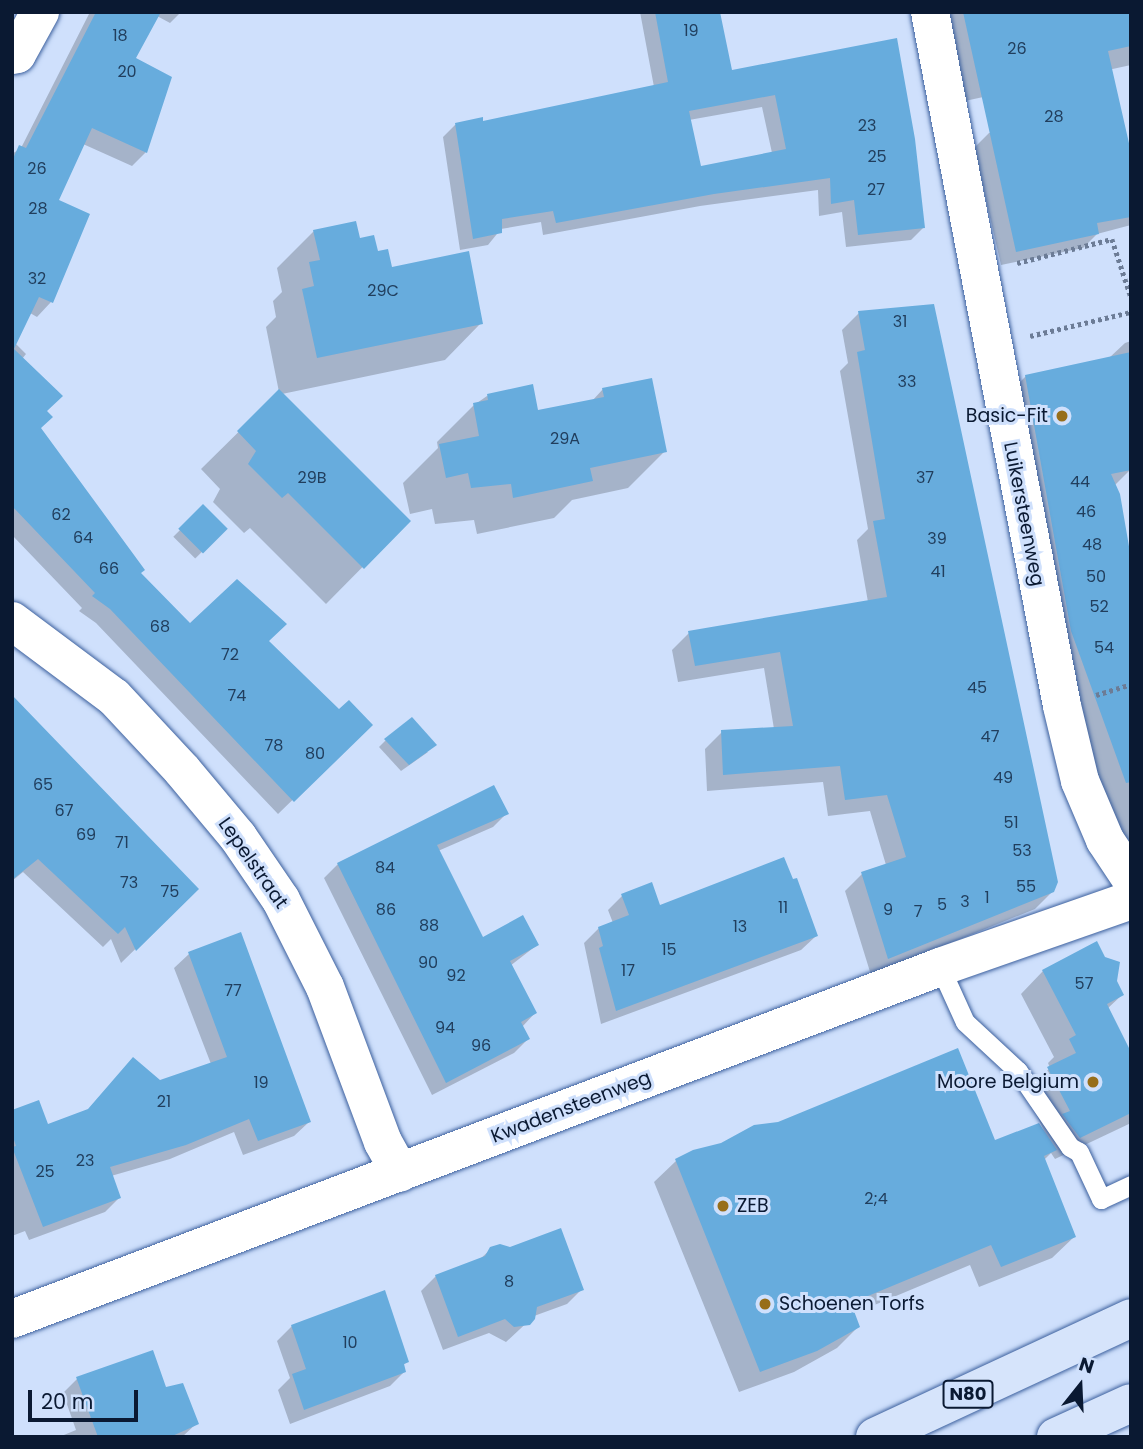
<!DOCTYPE html>
<html>
<head>
<meta charset="utf-8">
<style>
	body { margin:0 }
	#map { position:relative; width:1143px; height:1449px; overflow:hidden; background:#cfe0fc; font-family:Poppins,sans-serif }
	div>[style] { position:absolute }
	.shadow>* { inset:0; background:#0003; transform-origin:0 0 }
	.building>* { inset:0; background:#67acdd; transform-origin:0 0 }
	.path>* { height:4.5px; margin-top:-2.25px; transform-origin:0; background:repeating-linear-gradient(90deg,#6c7c96 0 3.5px,transparent 0 7px) }
	.roads { filter:drop-shadow(0 0 2px #3c609e) drop-shadow(0 0 2px #3c609e) }
	.service>* { height:19px; margin:-9.5px; padding:0 9.5px; transform-origin:9.5px; border-radius:9.5px; background:#fff }
	.minor>* { height:38px; margin:-19px; padding:0 19px; transform-origin:19px; border-radius:19px; background:#fff }
	.tertiary>* { height:38px; margin:-19px; padding:0 19px; transform-origin:19px; border-radius:19px; background:#fff }
	.primary>* { height:38px; margin:-19px; padding:0 19px; transform-origin:19px; border-radius:19px; background:#d6e4fb }
	.dots>* { width:19px; height:19px; translate:-50% -50%; box-sizing:border-box; border:4px solid #cfe0fc; border-radius:50% }
	span { translate:-50% -50%; white-space:nowrap; text-align:center; line-height:1.15; -webkit-text-stroke:6px #cfe0fc; paint-order:stroke }
	.number-label { font-size:16px; color:#213e5d }
	.number-label span { -webkit-text-stroke-width:0 }
	.shield-label span { padding:2px 5px; background:#cfe0fc; border:2px solid; border-radius:5px; -webkit-text-stroke-width:0 }
	.shield-label { font-size:18px; color:#0a1932; font-weight:700 }
	.poi-label { font-size:19px; color:#0a1932 }
	.right { translate:-100% -50%; text-align:right }
	.left { translate:0 -50%; text-align:left }
	.street-label { font-size:19px; color:#0a1932 }
	.frame { position:absolute; inset:0; border:14px solid #0a1932; pointer-events:none }
	.north { position:absolute; left:1045px; top:1351px; width:70px; height:70px; -webkit-text-stroke:5px #cfe0fc; paint-order:stroke; rotate:18deg; font-size:19px; font-weight:700; line-height:28px; text-align:center; color:#0a1932 }
	.north::after { content:''; display:block; margin:auto; width:24px; height:32px; background:#0a1932; clip-path:polygon(50% 0,100% 100%,50% 72%,0 100%) }
	.scale { position:absolute; left:28px; top:1390px; width:110px; height:32px; box-sizing:border-box; border:4px solid #0a1932; border-top:0; padding-left:9px; font-size:21px; line-height:24px; white-space:nowrap; color:#0a1932; -webkit-text-stroke:5px #cfe0fc; paint-order:stroke }
</style>
</head>
<body>
<div id="map">
	<div class="shadow">
		<div style="clip-path:polygon(90px 12px,181px 12px,170px 23px,157px 16px,134px 59px,146px 152px,132px 166px,83px 144px,57px 200px,88px 215px,51px 302px,37px 317px,30px 313px,15px 343px,26px 354px,22px 359px,45px 412px,39px 429px,139px 573px,190px 625px,267px 641px,339px 712px,370px 725px,278px 814px,96px 623px,79px 611px,82px 608px,12px 535px,12px 154px,21px 148px)"></div>
		<div style="clip-path:polygon(evenodd,640px 12px,718px 12px,731px 72px,896px 40px,924px 227px,911px 240px,846px 247px,842px 212px,819px 216px,818px 190px,700px 206px,543px 235px,541px 222px,501px 229px,488px 245px,460px 250px,443px 137px,455px 125px,482px 123px,654px 87px,640px 12px,762px 107px,772px 153px,699px 168px,689px 120px,762px 107px)"></div>
		<div style="clip-path:polygon(933px 12px,1131px 12px,1131px 65px,951px 104px)"></div>
		<div style="clip-path:polygon(1118px 106px,1131px 160px,1131px 225px,1097px 234px,1083px 248px,1001px 265px,974px 148px,989px 133px)"></div>
		<div style="clip-path:polygon(314px 231px,358px 240px,391px 269px,481px 323px,445px 360px,282px 394px,408px 521px,326px 604px,250px 528px,244px 533px,213px 502px,220px 489px,201px 469px,279px 392px,266px 327px,276px 317px,273px 301px,282px 292px,277px 268px)"></div>
		<div style="clip-path:polygon(859px 313px,1053px 891px,1035px 909px,871px 975px,845px 891px,862px 874px,886px 865px,870px 811px,828px 816px,823px 782px,707px 791px,705px 749px,722px 732px,774px 729px,764px 668px,678px 682px,672px 650px,689px 633px,868px 602px,857px 540px,868px 529px,840px 371px,848px 363px,842px 330px)"></div>
		<div style="clip-path:polygon(1131px 341px,1131px 469px,1114px 486px,1131px 565px,1131px 848px,1096px 789px,1002px 400px,1026px 376px,1109px 358px,1125px 343px)"></div>
		<div style="clip-path:polygon(603px 389px,665px 451px,628px 488px,572px 500px,554px 518px,477px 534px,474px 520px,435px 524px,432px 509px,410px 514px,403px 483px,438px 448px,437px 442px,474px 405px,487px 396px,537px 412px,592px 401px)"></div>
		<div style="left:203px;top:507px;width:31px;height:42px;rotate:45deg"></div>
		<div style="clip-path:polygon(12px 698px,197px 889px,121px 963px,111px 939px,103px 947px,23px 872px,12px 881px)"></div>
		<div style="clip-path:polygon(386px 740px,428px 752px,401px 771px,379px 747px)"></div>
		<div style="clip-path:polygon(507px 813px,493px 827px,438px 851px,482px 939px,537px 945px,510px 966px,535px 1013px,522px 1027px,528px 1039px,514px 1053px,432px 1095px,324px 878px,338px 864px)"></div>
		<div style="clip-path:polygon(622px 896px,659px 907px,816px 936px,801px 950px,601px 1024px,584px 943px,599px 928px,613px 923px,608px 910px)"></div>
		<div style="clip-path:polygon(189px 954px,309px 1122px,294px 1136px,243px 1155px,234px 1132px,170px 1159px,111px 1176px,119px 1198px,105px 1212px,29px 1240px,25px 1231px,12px 1236px,12px 1112px,47px 1126px,86px 1112px,133px 1059px,159px 1082px,211px 1064px,174px 968px)"></div>
		<div style="clip-path:polygon(1043px 971px,1115px 982px,1122px 995px,1107px 1009px,1131px 1055px,1131px 1123px,1055px 1159px,1051px 1153px,1043px 1161px,1074px 1237px,1052px 1258px,979px 1287px,970px 1265px,853px 1314px,858px 1327px,837px 1348px,794px 1372px,739px 1392px,654px 1182px,676px 1161px,1048px 1140px,1026px 1091px,1050px 1068px,1048px 1063px,1054px 1057px,1021px 994px)"></div>
		<div style="clip-path:polygon(491px 1249px,510px 1249px,582px 1289px,567px 1304px,534px 1316px,506px 1342px,489px 1333px,443px 1350px,421px 1291px,436px 1276px,479px 1260px)"></div>
		<div style="clip-path:polygon(292px 1326px,407px 1362px,402px 1366px,404px 1372px,390px 1386px,290px 1424px,278px 1390px,290px 1378px,277px 1341px)"></div>
		<div style="clip-path:polygon(77px 1379px,165px 1389px,197px 1423px,182px 1437px,59px 1437px,76px 1430px,63px 1393px)"></div>
	</div>
	<div class="building">
		<div style="clip-path:polygon(96px 12px,161px 12px,136px 58px,172px 77px,147px 153px,92px 128px,59px 200px,90px 214px,53px 303px,39px 297px,14px 349px,63px 396px,47px 411px,53px 417px,41px 428px,145px 570px,141px 573px,190px 623px,237px 579px,287px 624px,269px 641px,339px 709px,349px 700px,373px 725px,294px 802px,110px 609px,92px 596px,95px 593px,12px 506px,12px 161px,19px 145px,26px 148px)"></div>
		<div style="clip-path:polygon(evenodd,655px 12px,720px 12px,732px 70px,897px 38px,915px 139px,925px 228px,858px 235px,854px 200px,831px 204px,830px 178px,714px 194px,556px 223px,553px 211px,502px 219px,502px 233px,473px 239px,455px 123px,483px 117px,483px 121px,668px 82px,655px 12px,775px 95px,786px 149px,701px 166px,689px 111px,775px 95px)"></div>
		<div style="clip-path:polygon(963px 12px,1131px 12px,1131px 46px,1108px 51px,1131px 152px,1131px 217px,1097px 223px,1099px 234px,1016px 252px)"></div>
		<div style="clip-path:polygon(356px 221px,360px 238px,374px 235px,378px 251px,388px 249px,392px 267px,469px 251px,483px 324px,317px 358px,302px 289px,314px 286px,309px 262px,320px 260px,313px 230px)"></div>
		<div style="clip-path:polygon(934px 304px,1058px 882px,1054px 892px,888px 959px,861px 872px,906px 857px,887px 795px,845px 800px,840px 766px,723px 775px,721px 730px,793px 726px,780px 652px,695px 666px,688px 631px,887px 597px,873px 521px,885px 519px,857px 352px,865px 350px,858px 311px)"></div>
		<div style="clip-path:polygon(1131px 352px,1131px 470px,1111px 474px,1120px 494px,1131px 558px,1131px 782px,1126px 783px,1071px 631px,1025px 375px)"></div>
		<div style="clip-path:polygon(652px 378px,667px 452px,590px 468px,593px 481px,513px 498px,511px 484px,471px 488px,468px 473px,446px 478px,439px 444px,479px 436px,473px 403px,488px 400px,487px 394px,533px 384px,538px 410px,604px 397px,602px 388px)"></div>
		<div style="clip-path:polygon(279px 389px,411px 521px,364px 569px,288px 493px,282px 498px,248px 464px,256px 451px,237px 431px)"></div>
		<div style="left:203px;top:504px;width:35px;height:35px;rotate:45deg"></div>
		<div style="clip-path:polygon(12px 695px,199px 889px,136px 951px,125px 927px,118px 934px,38px 859px,12px 880px)"></div>
		<div style="clip-path:polygon(412px 717px,437px 745px,409px 765px,384px 739px)"></div>
		<div style="clip-path:polygon(494px 785px,509px 814px,437px 845px,483px 937px,523px 915px,539px 945px,510px 961px,537px 1013px,521px 1022px,530px 1039px,446px 1083px,337px 863px)"></div>
		<div style="clip-path:polygon(784px 857px,793px 879px,797px 878px,818px 936px,616px 1011px,599px 948px,603px 946px,598px 927px,629px 915px,621px 894px,652px 882px,660px 905px)"></div>
		<div style="clip-path:polygon(241px 932px,311px 1122px,258px 1141px,249px 1119px,186px 1145px,110px 1167px,121px 1198px,43px 1227px,12px 1147px,16px 1146px,12px 1134px,12px 1110px,39px 1100px,48px 1124px,88px 1109px,133px 1057px,160px 1080px,227px 1057px,188px 952px)"></div>
		<div style="clip-path:polygon(1097px 941px,1105px 957px,1120px 962px,1117px 981px,1124px 995px,1107px 1004px,1131px 1052px,1131px 1113px,1080px 1138px,1062px 1114px,1070px 1111px,1047px 1067px,1076px 1053px,1069px 1039px,1076px 1035px,1042px 970px)"></div>
		<div style="clip-path:polygon(958px 1048px,995px 1140px,1039px 1123px,1057px 1150px,1044px 1156px,1076px 1237px,1001px 1267px,991px 1245px,851px 1303px,860px 1327px,817px 1351px,760px 1372px,675px 1159px,693px 1150px,721px 1143px,754px 1125px,778px 1122px)"></div>
		<div style="clip-path:polygon(561px 1228px,584px 1290px,537px 1307px,535px 1319px,530px 1325px,514px 1327px,505px 1319px,458px 1337px,435px 1275px,485px 1256px,490px 1247px,500px 1244px,510px 1247px)"></div>
		<div style="clip-path:polygon(385px 1290px,409px 1362px,404px 1364px,406px 1372px,304px 1410px,292px 1374px,306px 1369px,291px 1325px)"></div>
		<div style="clip-path:polygon(153px 1350px,166px 1387px,183px 1383px,199px 1424px,170px 1437px,98px 1437px,76px 1377px)"></div>
	</div>
	<div class="path">
		<div style="left:1017px;top:263px;width:98px;rotate:-14.2deg"></div>
		<div style="left:1112px;top:239px;width:61px;rotate:71.9deg"></div>
		<div style="left:1030px;top:336px;width:104px;rotate:-13.4deg"></div>
		<div style="left:1096px;top:695px;width:37px;rotate:-17deg"></div>
	</div>
	<div class="roads">
		<div class="service">
			<div style="left:940px;top:967px;width:60px;rotate:65.6deg"></div>
			<div style="left:965px;top:1022px;width:72px;rotate:42.8deg"></div>
			<div style="left:1018px;top:1071px;width:92px;rotate:55.6deg"></div>
			<div style="left:1070px;top:1147px;width:10px;rotate:29deg"></div>
			<div style="left:1079px;top:1152px;width:52px;rotate:64.9deg"></div>
			<div style="left:1101px;top:1199px;width:33px;rotate:-25deg"></div>
		</div>
		<div class="minor">
			<div style="left:12px;top:55px;width:5px;rotate:-11deg"></div>
			<div style="left:17px;top:54px;width:48px;rotate:-61.3deg"></div>
			<div style="left:12px;top:621px;width:127px;rotate:36.7deg"></div>
			<div style="left:114px;top:697px;width:100px;rotate:47deg"></div>
			<div style="left:182px;top:770px;width:87px;rotate:50.1deg"></div>
			<div style="left:238px;top:837px;width:76px;rotate:55.7deg"></div>
			<div style="left:281px;top:900px;width:97px;rotate:63.2deg"></div>
			<div style="left:325px;top:987px;width:165px;rotate:69.5deg"></div>
			<div style="left:383px;top:1142px;width:35px;rotate:61deg"></div>
			<div style="left:12px;top:1319px;width:993px;rotate:-20.77deg"></div>
			<div style="left:940px;top:967px;width:202px;rotate:-19.3deg"></div>
		</div>
		<div class="tertiary">
			<div style="left:930px;top:12px;width:706px;rotate:79.23deg"></div>
			<div style="left:1062px;top:706px;width:77px;rotate:76.5deg"></div>
			<div style="left:1080px;top:781px;width:64px;rotate:67deg"></div>
			<div style="left:1105px;top:840px;width:47px;rotate:56.3deg"></div>
		</div>
		<div class="primary">
			<div style="left:875px;top:1437px;width:282px;rotate:-24.9deg"></div>
			<div style="left:1056px;top:1437px;width:82px;rotate:-24.4deg"></div>
		</div>
	</div>
	<div class="dots">
		<div style="left:1062px;top:416px;background:#976e1a"></div>
		<div style="left:1093px;top:1082px;background:#976e1a"></div>
		<div style="left:723px;top:1206px;background:#976e1a"></div>
		<div style="left:765px;top:1304px;background:#976e1a"></div>
	</div>
	<div class="number-label">
		<span style="left:691px;top:31px">19</span>
		<span style="left:120px;top:36px">18</span>
		<span style="left:1017px;top:49px">26</span>
		<span style="left:127px;top:72px">20</span>
		<span style="left:1054px;top:117px">28</span>
		<span style="left:867px;top:126px">23</span>
		<span style="left:877px;top:157px">25</span>
		<span style="left:37px;top:169px">26</span>
		<span style="left:876px;top:190px">27</span>
		<span style="left:38px;top:209px">28</span>
		<span style="left:37px;top:279px">32</span>
		<span style="left:383px;top:291px">29C</span>
		<span style="left:900px;top:322px">31</span>
		<span style="left:907px;top:382px">33</span>
		<span style="left:565px;top:439px">29A</span>
		<span style="left:312px;top:478px">29B</span>
		<span style="left:925px;top:478px">37</span>
		<span style="left:1080px;top:482px">44</span>
		<span style="left:1086px;top:512px">46</span>
		<span style="left:61px;top:515px">62</span>
		<span style="left:83px;top:538px">64</span>
		<span style="left:937px;top:539px">39</span>
		<span style="left:1092px;top:545px">48</span>
		<span style="left:109px;top:569px">66</span>
		<span style="left:938px;top:572px">41</span>
		<span style="left:1096px;top:577px">50</span>
		<span style="left:1099px;top:607px">52</span>
		<span style="left:160px;top:627px">68</span>
		<span style="left:1104px;top:648px">54</span>
		<span style="left:230px;top:655px">72</span>
		<span style="left:977px;top:688px">45</span>
		<span style="left:237px;top:696px">74</span>
		<span style="left:990px;top:737px">47</span>
		<span style="left:274px;top:746px">78</span>
		<span style="left:315px;top:754px">80</span>
		<span style="left:1003px;top:778px">49</span>
		<span style="left:43px;top:785px">65</span>
		<span style="left:64px;top:811px">67</span>
		<span style="left:1011px;top:823px">51</span>
		<span style="left:86px;top:835px">69</span>
		<span style="left:122px;top:843px">71</span>
		<span style="left:1022px;top:851px">53</span>
		<span style="left:385px;top:868px">84</span>
		<span style="left:129px;top:883px">73</span>
		<span style="left:1026px;top:887px">55</span>
		<span style="left:170px;top:892px">75</span>
		<span style="left:987px;top:898px">1</span>
		<span style="left:965px;top:902px">3</span>
		<span style="left:942px;top:905px">5</span>
		<span style="left:783px;top:908px">11</span>
		<span style="left:386px;top:910px">86</span>
		<span style="left:888px;top:910px">9</span>
		<span style="left:918px;top:912px">7</span>
		<span style="left:429px;top:926px">88</span>
		<span style="left:740px;top:927px">13</span>
		<span style="left:669px;top:950px">15</span>
		<span style="left:428px;top:963px">90</span>
		<span style="left:628px;top:971px">17</span>
		<span style="left:456px;top:976px">92</span>
		<span style="left:1084px;top:984px">57</span>
		<span style="left:233px;top:991px">77</span>
		<span style="left:445px;top:1028px">94</span>
		<span style="left:481px;top:1046px">96</span>
		<span style="left:261px;top:1083px">19</span>
		<span style="left:164px;top:1102px">21</span>
		<span style="left:85px;top:1161px">23</span>
		<span style="left:45px;top:1172px">25</span>
		<span style="left:876px;top:1199px">2;4</span>
		<span style="left:509px;top:1282px">8</span>
		<span style="left:350px;top:1343px">10</span>
	</div>
	<div class="shield-label">
		<span style="left:968px;top:1394px">N80</span>
	</div>
	<div class="poi-label">
		<span class="right" style="left:1048px;top:416px">Basic-Fit</span>
		<span class="right" style="left:1079px;top:1082px">Moore Belgium</span>
		<span class="left" style="left:737px;top:1206px">ZEB</span>
		<span class="left" style="left:779px;top:1304px">Schoenen Torfs</span>
	</div>
	<div class="street-label">
		<span style="left:1024px;top:514px;rotate:79deg">Luikersteenweg</span>
		<span style="left:253px;top:863px;rotate:55deg">Lepelstraat</span>
		<span style="left:571px;top:1107px;rotate:-21deg">Kwadensteenweg</span>
	</div>
	<div class="frame"></div>
	<div class="north">N</div>
	<div class="scale">20 m</div>
</div>
</body>
</html>
